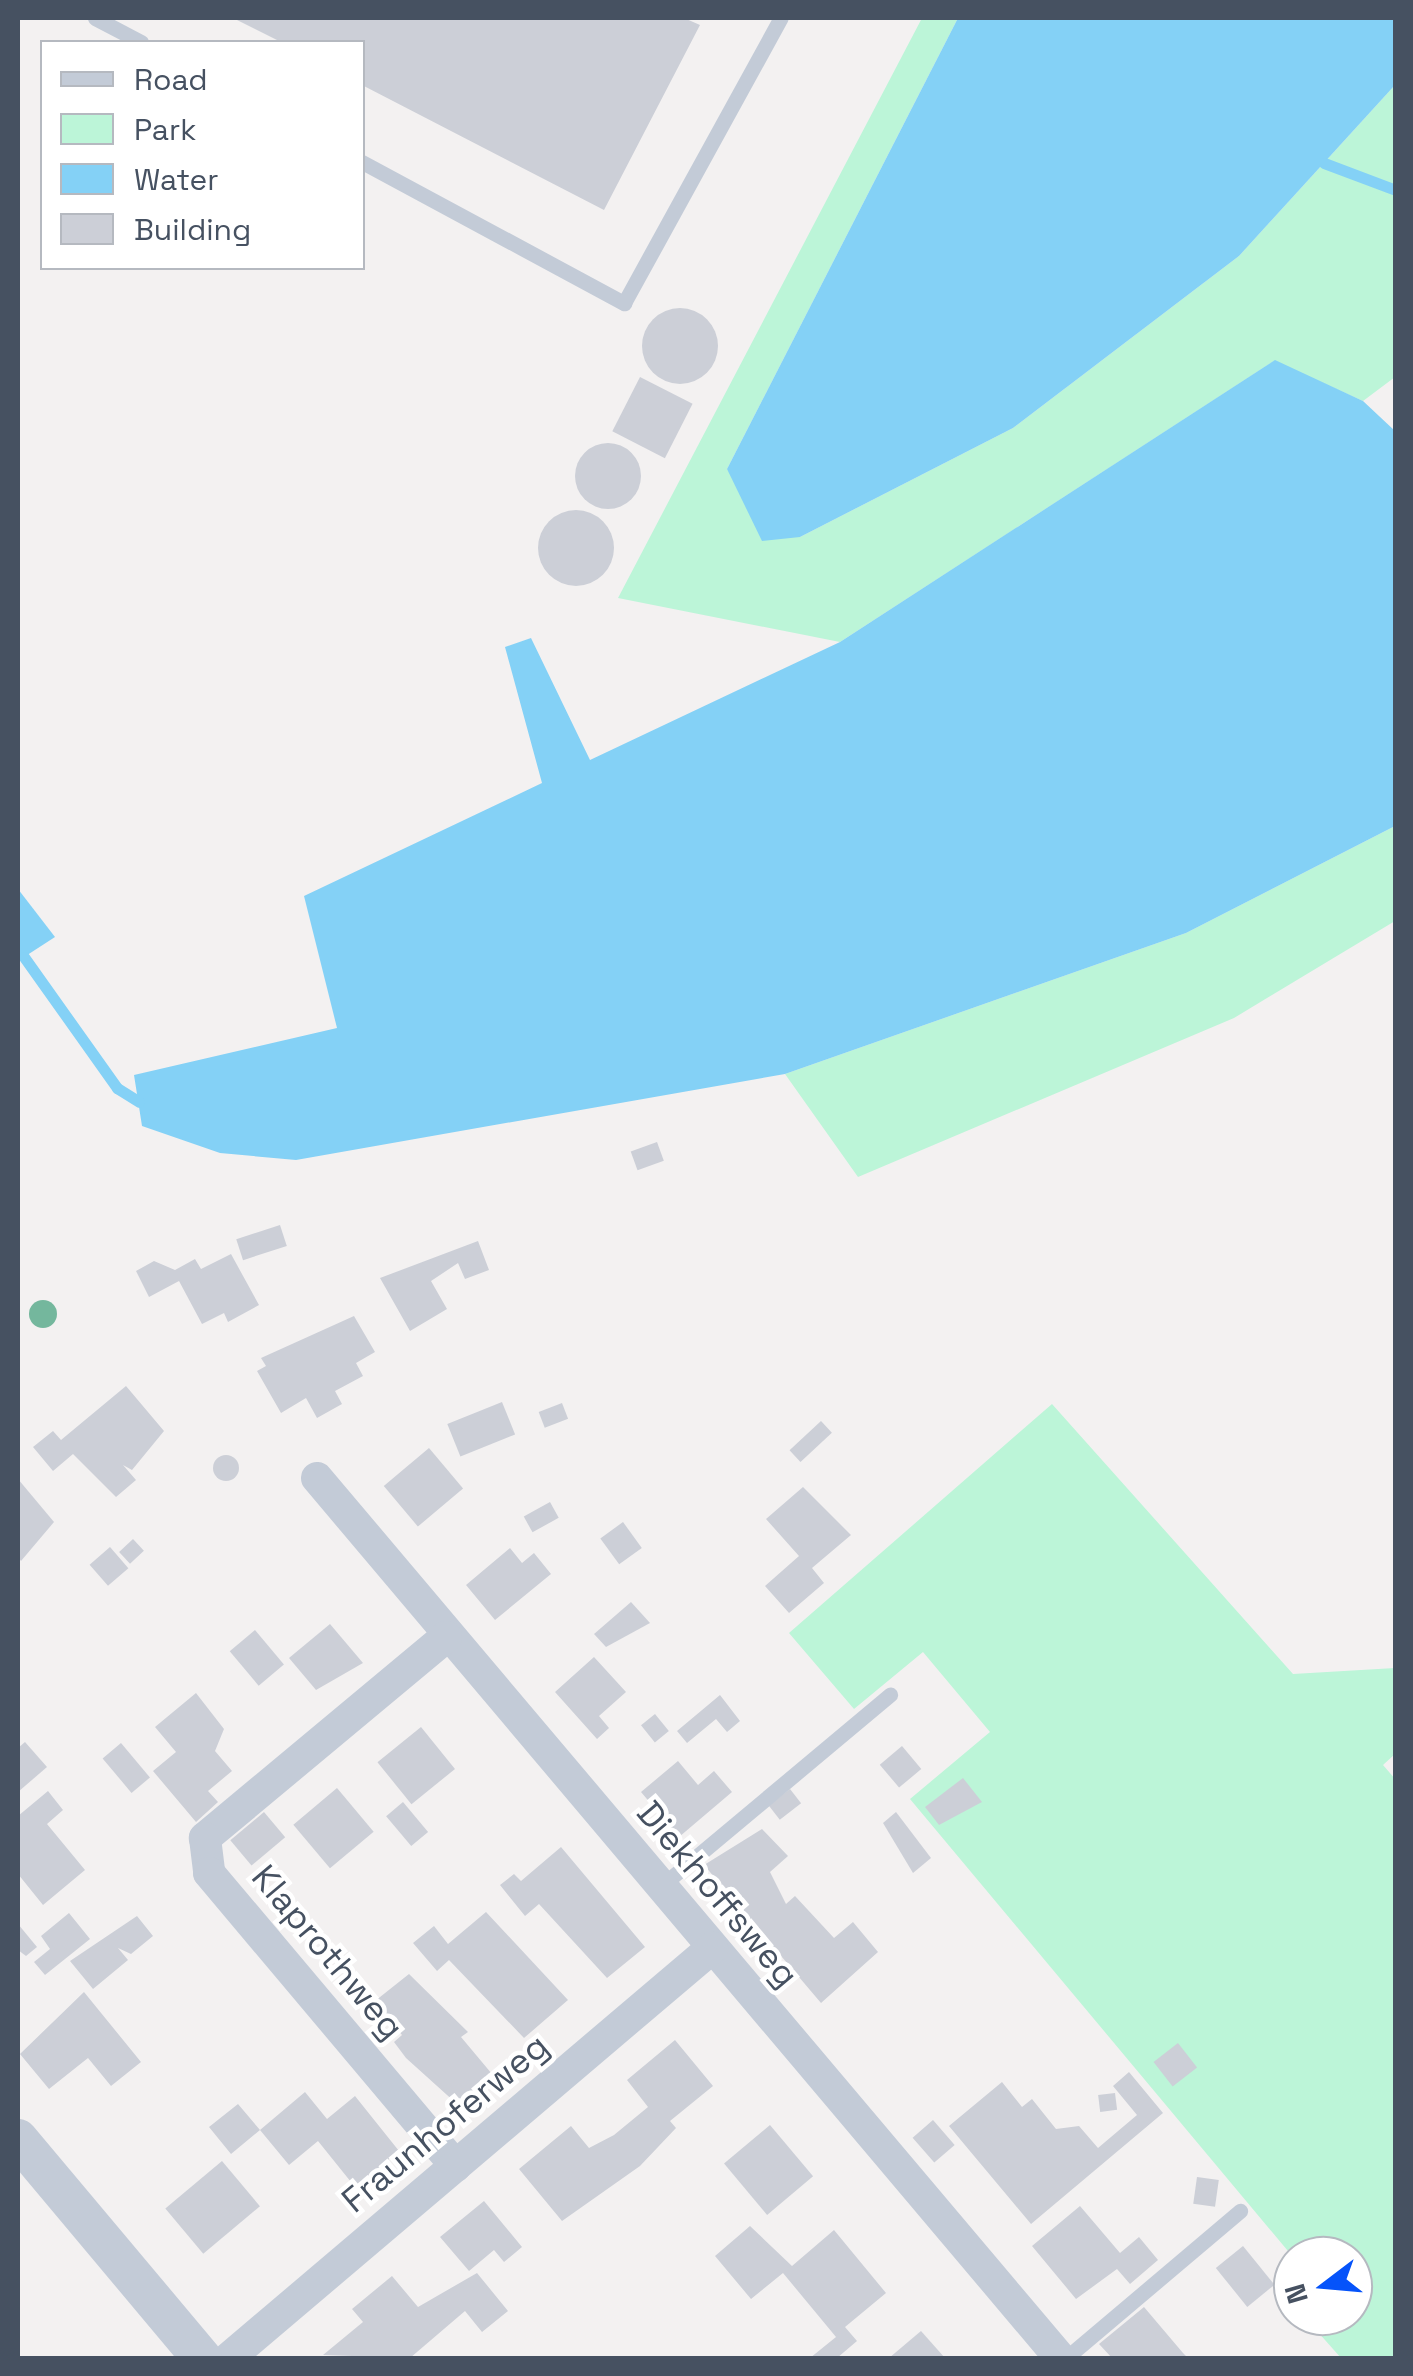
<!DOCTYPE html>
<html>
<head>
<meta charset="utf-8">
<style>
	body { margin:0 }
	#map { position:relative; width:1413px; height:2376px; overflow:hidden; background:#f3f1f1; font-family:"Space Grotesk",sans-serif }
	div>[style] { position:absolute }
	.green>* { inset:0; background:#bcf5d8 }
	.water>* { inset:0; background:#84d1f6 }
	.stream>* { height:11px; margin:-5.5px; padding:0 5.5px; transform-origin:5.5px; border-radius:5.5px; background:#84d1f6 }
	.building>* { inset:0; background:#cccfd7; transform-origin:0 0 }
	.round { border-radius:50% }
	.service>* { height:15px; margin:-7.5px; padding:0 7.5px; transform-origin:7.5px; border-radius:7.5px; background:#c3cbd7 }
	.minor>* { height:32px; margin:-16px; padding:0 16px; transform-origin:16px; border-radius:16px; background:#c3cbd7 }
	.tertiary>* { height:40px; margin:-20px; padding:0 20px; transform-origin:20px; border-radius:20px; background:#c3cbd7 }
	.trees>* { width:28px; height:28px; margin:-14px; border-radius:50%; background:#74b79d }
	span { translate:-50% -50%; white-space:nowrap; text-align:center; line-height:1.15; -webkit-text-stroke:9px #fff; paint-order:stroke }
	.street-label { font-size:35px; color:#465161 }
	.frame { position:absolute; inset:0; border:20px solid #465161; pointer-events:none }
	.legend { position:absolute; left:40px; top:40px; width:325px; height:230px; box-sizing:border-box; background:#fff; border:2px solid #b5b9c0; margin:0; padding:12px 18px; list-style:none; font-size:30px; color:#465161 }
	.legend li { display:flex; align-items:center; gap:20px; height:50px }
	.legend b { width:50px; border:2px solid #b5b9c0 }
	.north { position:absolute; left:1273px; top:2236px; width:100px; height:100px; box-sizing:border-box; background:#fff; border:2px solid #b5b9c0; border-radius:50%; rotate:254deg; font-size:28px; font-weight:700; line-height:40px; text-align:center; color:#465161 }
	.north::after { content:''; display:block; margin:auto; width:35px; height:45px; background:#0553fa; clip-path:polygon(50% 0,100% 100%,50% 72%,0 100%) }
</style>
</head>
<body>
<div id="map">
	<div class="green">
		<div style="clip-path:polygon(922px 18px,958px 18px,727px 469px,800px 537px,1013px 428px,1239px 256px,1395px 85px,1395px 377px,1363px 401px,1274px 361px,840px 642px,618px 598px)"></div>
		<div style="clip-path:polygon(1395px 826px,1395px 921px,1234px 1018px,858px 1177px,785px 1074px,1186px 933px)"></div>
		<div style="clip-path:polygon(1052px 1404px,1293px 1674px,1395px 1668px,1395px 1754px,1383px 1765px,1396px 1780px,1395px 2358px,1341px 2358px,1317px 2331px,1353px 2316px,1353px 2256px,1293px 2257px,910px 1799px,990px 1732px,923px 1652px,854px 1709px,789px 1633px)"></div>
	</div>
	<div class="water">
		<div style="clip-path:polygon(958px 18px,1395px 18px,1395px 85px,1239px 256px,1013px 428px,800px 537px,762px 541px,727px 469px)"></div>
		<div style="clip-path:polygon(1275px 360px,1363px 401px,1395px 431px,1395px 826px,1186px 933px,785px 1074px,296px 1160px,220px 1153px,142px 1126px,134px 1075px,337px 1028px,304px 896px,542px 783px,505px 647px,531px 638px,590px 760px,840px 642px)"></div>
		<div style="clip-path:polygon(18px 889px,55px 937px,18px 961px)"></div>
	</div>
	<div class="stream">
		<div style="left:1324px;top:163px;width:77px;rotate:20.6deg"></div>
		<div style="left:24px;top:957px;width:161px;rotate:54.6deg"></div>
		<div style="left:117px;top:1088px;width:26px;rotate:32deg"></div>
	</div>
	<div class="building">
		<div style="clip-path:polygon(233px 18px,684px 18px,700px 25px,604px 210px,362px 85px,362px 42px,281px 42px)"></div>
		<div class="round" style="left:642px;top:308px;width:76px;height:76px"></div>
		<div style="left:640px;top:377px;width:59px;height:61px;rotate:27deg"></div>
		<div class="round" style="left:575px;top:443px;width:66px;height:66px"></div>
		<div class="round" style="left:538px;top:510px;width:76px;height:76px"></div>
		<div style="left:657px;top:1142px;width:20px;height:28px;rotate:70deg"></div>
		<div style="left:280px;top:1225px;width:22px;height:46px;rotate:72deg"></div>
		<div style="clip-path:polygon(478px 1241px,489px 1270px,465px 1279px,458px 1263px,431px 1281px,447px 1309px,410px 1331px,380px 1278px)"></div>
		<div style="clip-path:polygon(231px 1254px,259px 1305px,228px 1322px,224px 1313px,202px 1324px,179px 1281px,149px 1297px,136px 1271px,154px 1261px,175px 1270px,195px 1259px,201px 1269px)"></div>
		<div style="clip-path:polygon(354px 1316px,375px 1352px,356px 1363px,363px 1376px,335px 1391px,342px 1404px,317px 1418px,306px 1398px,281px 1413px,257px 1371px,266px 1366px,261px 1358px)"></div>
		<div style="clip-path:polygon(126px 1386px,164px 1431px,132px 1470px,123px 1465px,136px 1480px,116px 1497px,73px 1454px,53px 1471px,33px 1447px,53px 1431px,61px 1440px)"></div>
		<div style="left:502px;top:1402px;width:35px;height:59px;rotate:68deg"></div>
		<div style="left:562px;top:1403px;width:17px;height:25px;rotate:69deg"></div>
		<div style="left:821px;top:1421px;width:16px;height:43px;rotate:47deg"></div>
		<div style="left:429px;top:1448px;width:53px;height:59px;rotate:50deg"></div>
		<div class="round" style="left:213px;top:1455px;width:26px;height:26px"></div>
		<div style="clip-path:polygon(18px 1479px,54px 1522px,21px 1561px,18px 1557px)"></div>
		<div style="clip-path:polygon(803px 1487px,851px 1535px,812px 1568px,824px 1583px,789px 1613px,765px 1586px,799px 1556px,766px 1519px)"></div>
		<div style="left:550px;top:1502px;width:18px;height:30px;rotate:61deg"></div>
		<div style="left:623px;top:1522px;width:32px;height:28px;rotate:54deg"></div>
		<div style="left:133px;top:1539px;width:16px;height:19px;rotate:47deg"></div>
		<div style="left:110px;top:1547px;width:28px;height:27px;rotate:49deg"></div>
		<div style="clip-path:polygon(510px 1548px,522px 1563px,534px 1553px,551px 1574px,495px 1620px,466px 1585px)"></div>
		<div style="clip-path:polygon(631px 1602px,650px 1623px,606px 1647px,594px 1634px)"></div>
		<div style="clip-path:polygon(330px 1624px,363px 1663px,316px 1690px,289px 1658px)"></div>
		<div style="left:255px;top:1630px;width:45px;height:33px;rotate:50deg"></div>
		<div style="clip-path:polygon(594px 1657px,626px 1692px,599px 1716px,609px 1728px,597px 1739px,555px 1692px)"></div>
		<div style="clip-path:polygon(196px 1693px,224px 1729px,215px 1751px,232px 1771px,208px 1791px,218px 1802px,196px 1822px,153px 1771px,176px 1752px,155px 1727px)"></div>
		<div style="clip-path:polygon(720px 1695px,740px 1721px,727px 1732px,716px 1719px,687px 1743px,677px 1731px)"></div>
		<div style="left:655px;top:1714px;width:22px;height:18px;rotate:51deg"></div>
		<div style="left:421px;top:1727px;width:54px;height:56px;rotate:51deg"></div>
		<div style="clip-path:polygon(25px 1742px,47px 1767px,18px 1792px,18px 1748px)"></div>
		<div style="left:121px;top:1743px;width:45px;height:24px;rotate:50deg"></div>
		<div style="left:902px;top:1746px;width:30px;height:29px;rotate:50deg"></div>
		<div style="clip-path:polygon(678px 1761px,698px 1785px,714px 1771px,732px 1792px,679px 1837px,641px 1792px)"></div>
		<div style="clip-path:polygon(963px 1778px,982px 1802px,939px 1825px,925px 1807px)"></div>
		<div style="left:337px;top:1788px;width:57px;height:57px;rotate:50deg"></div>
		<div style="left:790px;top:1789px;width:18px;height:27px;rotate:52deg"></div>
		<div style="clip-path:polygon(48px 1791px,63px 1810px,47px 1824px,85px 1870px,43px 1905px,18px 1874px,18px 1816px)"></div>
		<div style="left:403px;top:1802px;width:39px;height:22px;rotate:50deg"></div>
		<div style="left:264px;top:1812px;width:33px;height:44px;rotate:50deg"></div>
		<div style="clip-path:polygon(896px 1812px,931px 1858px,913px 1873px,883px 1823px)"></div>
		<div style="clip-path:polygon(762px 1829px,788px 1856px,770px 1872px,786px 1904px,795px 1896px,834px 1938px,853px 1922px,878px 1952px,821px 2003px,704px 1865px)"></div>
		<div style="clip-path:polygon(561px 1847px,645px 1947px,607px 1978px,539px 1904px,525px 1916px,500px 1885px,514px 1874px,521px 1881px)"></div>
		<div style="clip-path:polygon(486px 1912px,568px 2000px,524px 2038px,449px 1960px,437px 1971px,413px 1943px,434px 1926px,448px 1944px)"></div>
		<div style="clip-path:polygon(69px 1913px,90px 1939px,45px 1975px,34px 1962px,50px 1949px,41px 1936px)"></div>
		<div style="clip-path:polygon(137px 1916px,153px 1936px,131px 1954px,118px 1948px,128px 1960px,93px 1989px,70px 1961px)"></div>
		<div style="clip-path:polygon(18px 1924px,37px 1947px,26px 1956px,18px 1950px)"></div>
		<div style="clip-path:polygon(409px 1974px,468px 2032px,461px 2037px,492px 2074px,457px 2104px,406px 2058px,394px 2042px,402px 2035px,375px 2001px)"></div>
		<div style="clip-path:polygon(84px 1992px,141px 2062px,111px 2086px,88px 2058px,49px 2089px,20px 2054px)"></div>
		<div style="clip-path:polygon(675px 2040px,713px 2086px,670px 2121px,676px 2128px,640px 2166px,562px 2221px,519px 2169px,571px 2126px,589px 2148px,614px 2135px,648px 2107px,627px 2080px)"></div>
		<div style="left:1178px;top:2043px;width:31px;height:31px;rotate:52deg"></div>
		<div style="clip-path:polygon(1129px 2072px,1163px 2113px,1031px 2224px,949px 2126px,1002px 2082px,1022px 2107px,1032px 2099px,1056px 2129px,1079px 2126px,1098px 2148px,1137px 2115px,1113px 2086px)"></div>
		<div style="clip-path:polygon(305px 2092px,327px 2119px,355px 2096px,399px 2151px,355px 2187px,318px 2141px,289px 2165px,260px 2130px,231px 2154px,209px 2127px,238px 2104px,260px 2130px)"></div>
		<div style="left:1115px;top:2093px;width:17px;height:17px;rotate:83deg"></div>
		<div style="left:933px;top:2120px;width:33px;height:27px;rotate:49deg"></div>
		<div style="left:770px;top:2125px;width:67px;height:60px;rotate:50deg"></div>
		<div style="left:222px;top:2161px;width:59px;height:74px;rotate:50deg"></div>
		<div style="left:1197px;top:2177px;width:22px;height:27px;rotate:8deg"></div>
		<div style="clip-path:polygon(484px 2201px,522px 2247px,504px 2262px,494px 2250px,469px 2271px,440px 2237px)"></div>
		<div style="clip-path:polygon(1080px 2206px,1120px 2253px,1139px 2237px,1158px 2260px,1130px 2284px,1117px 2269px,1076px 2299px,1032px 2246px)"></div>
		<div style="clip-path:polygon(750px 2226px,792px 2266px,834px 2230px,886px 2293px,845px 2327px,857px 2341px,837px 2358px,810px 2358px,836px 2337px,783px 2273px,751px 2299px,715px 2256px)"></div>
		<div style="left:1243px;top:2246px;width:50px;height:35px;rotate:51deg"></div>
		<div style="clip-path:polygon(477px 2273px,508px 2311px,482px 2332px,465px 2311px,410px 2358px,323px 2355px,363px 2322px,352px 2309px,392px 2276px,418px 2307px)"></div>
		<div style="clip-path:polygon(1144px 2307px,1183px 2353px,1188px 2358px,1112px 2358px,1099px 2344px)"></div>
		<div style="clip-path:polygon(921px 2331px,945px 2358px,889px 2358px)"></div>
	</div>
	<div class="service">
		<div style="left:95px;top:18px;width:52px;rotate:27.6deg"></div>
		<div style="left:362px;top:162px;width:298px;rotate:28.3deg"></div>
		<div style="left:624px;top:303px;width:325px;rotate:-61.2deg"></div>
		<div style="left:660px;top:1887px;width:300px;rotate:-39.9deg"></div>
		<div style="left:1066px;top:2358px;width:228px;rotate:-40.2deg"></div>
	</div>
	<div class="minor">
		<div style="left:317px;top:1478px;width:1152px;rotate:49.82deg"></div>
		<div style="left:446px;top:1637px;width:314px;rotate:140.2deg"></div>
		<div style="left:205px;top:1838px;width:35px;rotate:83deg"></div>
		<div style="left:209px;top:1873px;width:383px;rotate:49.9deg"></div>
		<div style="left:229px;top:2358px;width:634px;rotate:-40.33deg"></div>
	</div>
	<div class="tertiary">
		<div style="left:18px;top:2139px;width:286px;rotate:50deg"></div>
	</div>
	<div class="trees">
		<div style="left:43px;top:1314px"></div>
	</div>
	<div class="street-label">
		<span style="left:718px;top:1894px;rotate:50deg">Diekhoffsweg</span>
		<span style="left:328px;top:1952px;rotate:50deg">Klaprothweg</span>
		<span style="left:445px;top:2123px;rotate:-40deg">Fraunhoferweg</span>
	</div>
	<div class="frame"></div>
	<ul class="legend">
	<li><b style="height:12px;background:#c3cbd7"></b>Road</li>
	<li><b style="height:28px;background:#bcf5d8"></b>Park</li>
	<li><b style="height:28px;background:#84d1f6"></b>Water</li>
	<li><b style="height:28px;background:#cccfd7"></b>Building</li>
	</ul>
	<div class="north">N</div>
</div>
</body>
</html>
